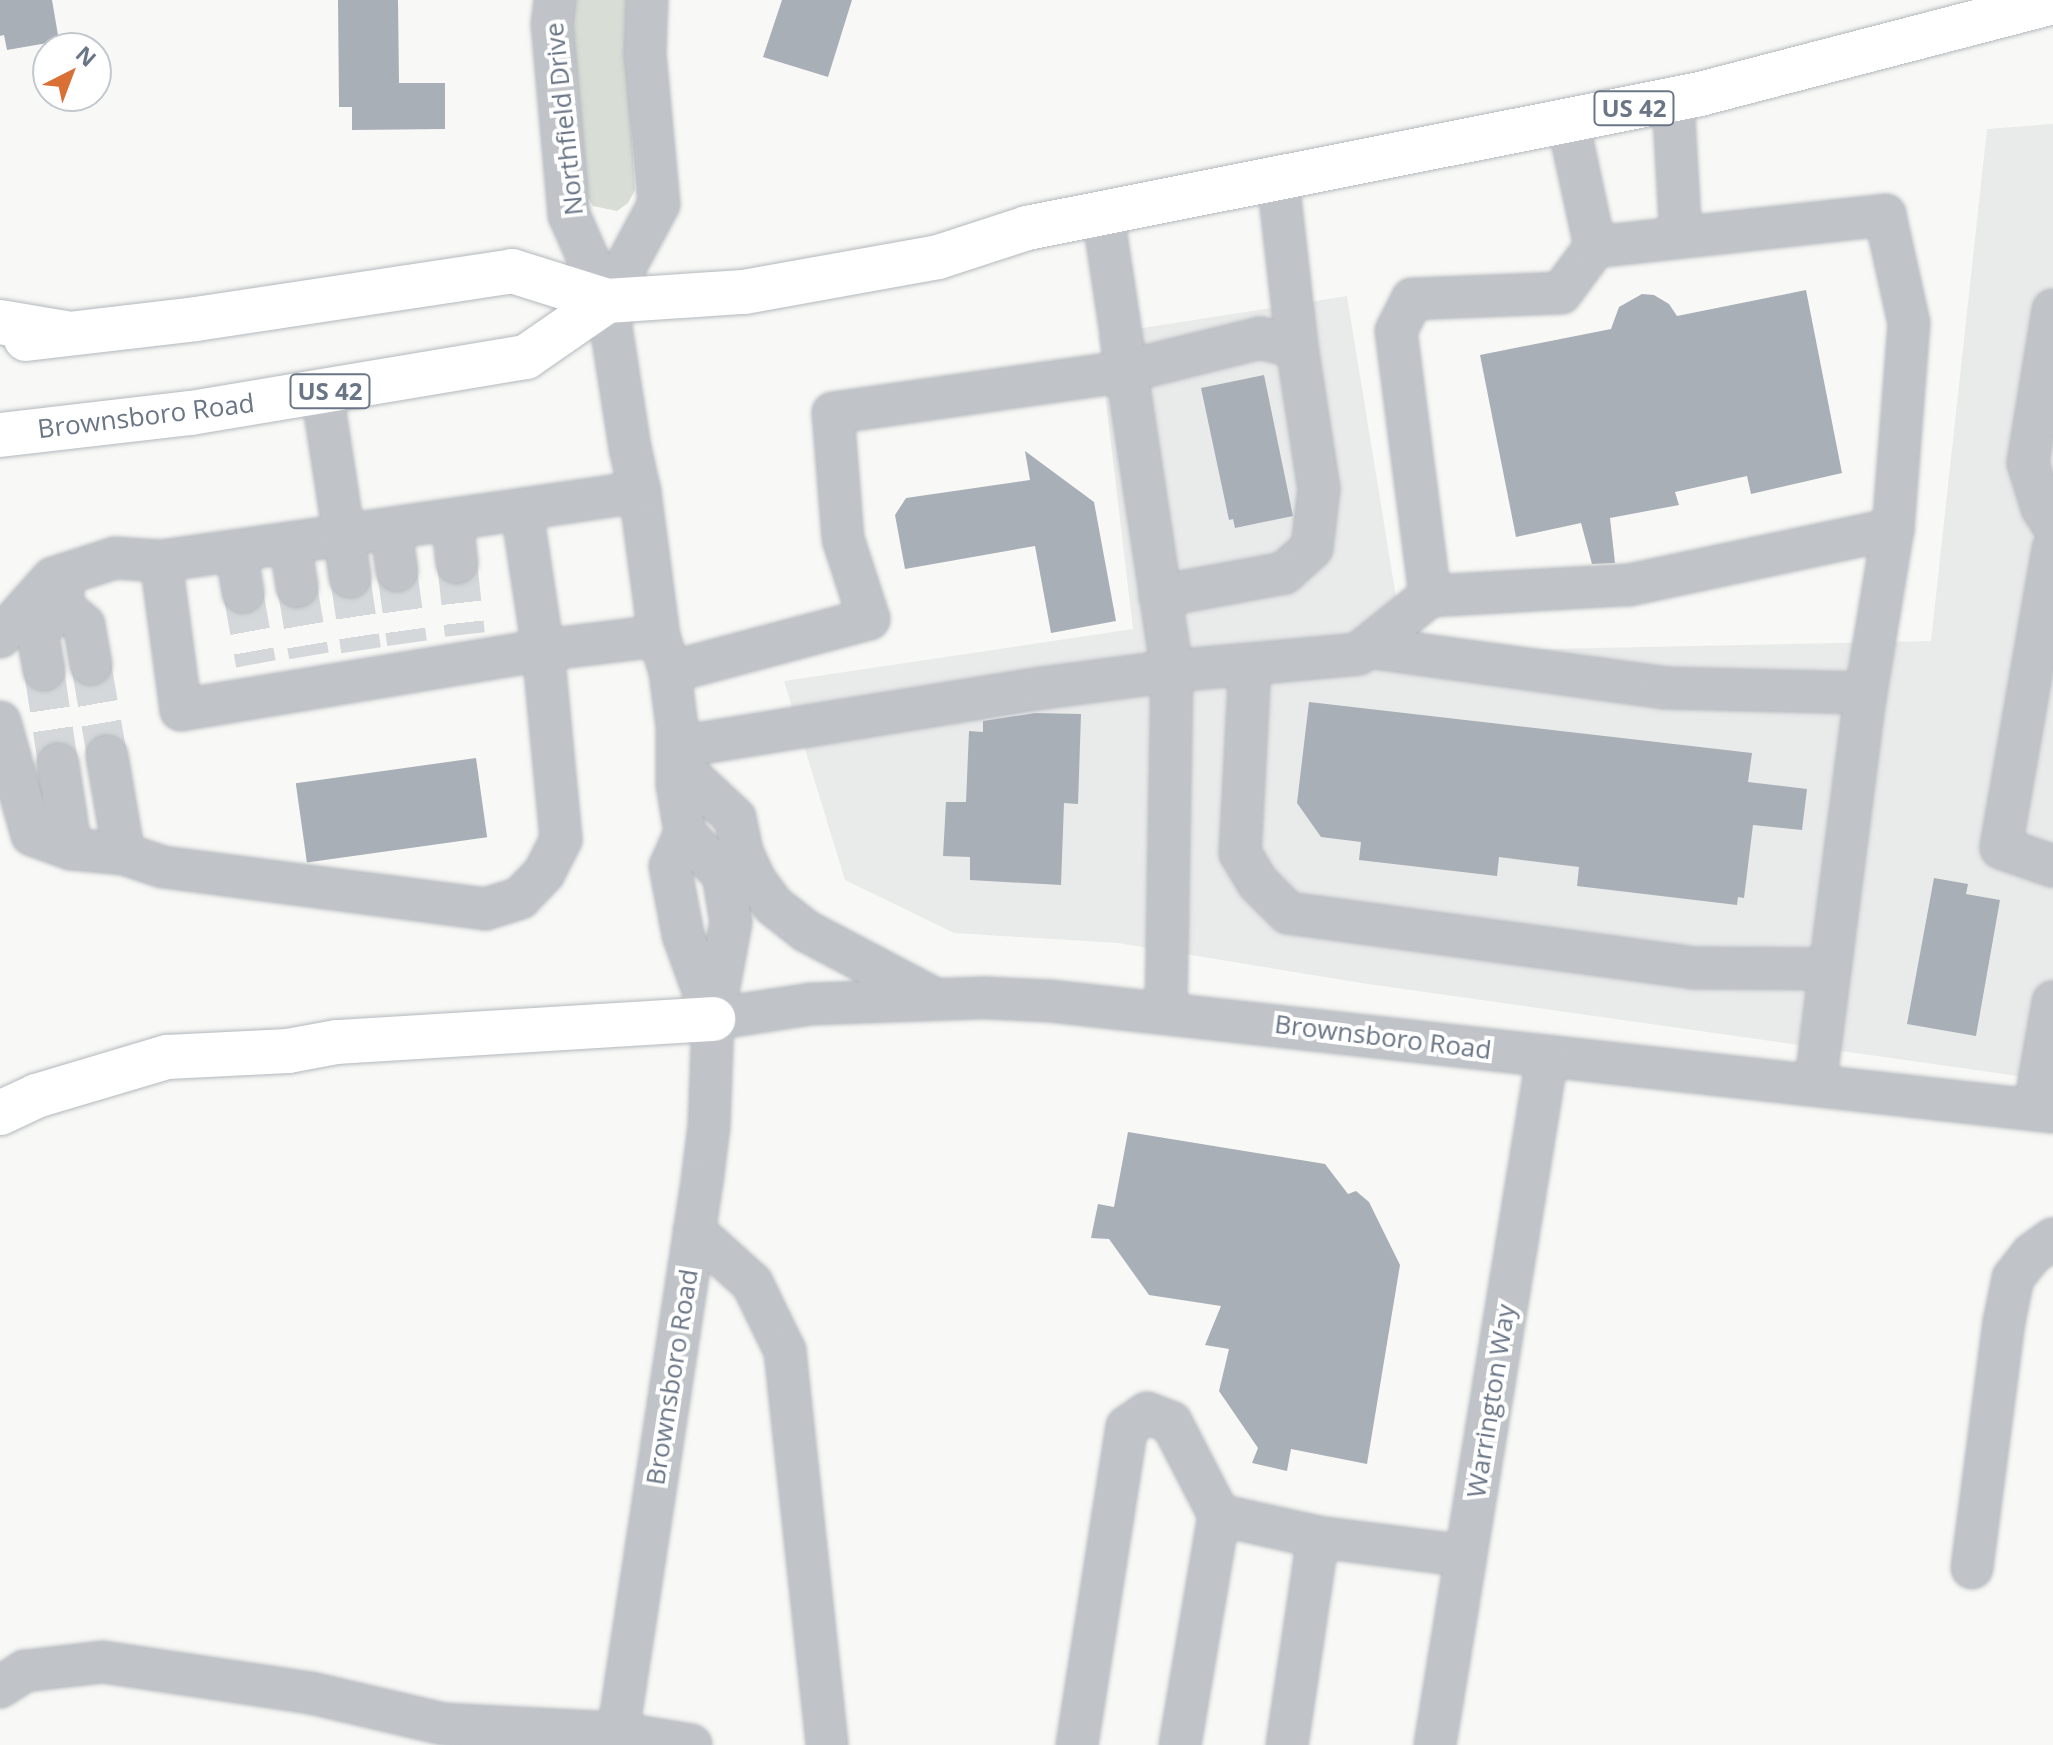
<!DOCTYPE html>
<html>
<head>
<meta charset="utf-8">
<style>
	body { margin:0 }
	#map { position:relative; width:2053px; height:1745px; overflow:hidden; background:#f8f9f6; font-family:"Open Sans",sans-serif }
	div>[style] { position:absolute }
	.built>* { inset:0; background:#e9ebea }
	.green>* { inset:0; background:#d8ddd6 }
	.building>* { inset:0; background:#a9afb7; transform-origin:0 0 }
	.minor-tunnel>* { height:40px; margin-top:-20px; transform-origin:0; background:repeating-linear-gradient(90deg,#d4d8da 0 40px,transparent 0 60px) }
	.roads { filter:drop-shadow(0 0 2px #b4b8bd) drop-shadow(0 0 2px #b4b8bd) }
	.minor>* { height:40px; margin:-20px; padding:0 20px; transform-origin:20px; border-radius:20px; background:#c0c4c8 }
	.major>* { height:44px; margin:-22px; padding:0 22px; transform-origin:22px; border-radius:22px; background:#fff }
	.highway>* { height:44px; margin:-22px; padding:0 22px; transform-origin:22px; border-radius:22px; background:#fff }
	span { translate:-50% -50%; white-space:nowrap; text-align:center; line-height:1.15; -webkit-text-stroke:8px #fff; paint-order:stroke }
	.shield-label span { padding:2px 6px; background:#fff; border:2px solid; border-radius:6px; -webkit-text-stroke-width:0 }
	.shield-label { font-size:24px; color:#6a7686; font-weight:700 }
	.street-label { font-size:26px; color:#6a7686 }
	.north { position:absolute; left:32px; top:32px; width:80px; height:80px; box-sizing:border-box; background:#fff; border:2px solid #c3c8cf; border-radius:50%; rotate:42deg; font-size:22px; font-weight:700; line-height:32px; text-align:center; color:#6a7686 }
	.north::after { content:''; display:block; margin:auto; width:28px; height:36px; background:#d97036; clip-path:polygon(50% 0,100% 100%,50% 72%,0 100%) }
</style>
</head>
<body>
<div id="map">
	<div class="built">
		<div style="clip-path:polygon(2053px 124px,2053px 1081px,1361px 983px,1118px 943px,954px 933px,845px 880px,784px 681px,1133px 629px,1098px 335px,1347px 296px,1405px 652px,1931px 641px,1987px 129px)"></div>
	</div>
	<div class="green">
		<div style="clip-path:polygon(572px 0,631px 0,629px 92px,635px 190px,628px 203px,617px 211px,593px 206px,586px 194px,571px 87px)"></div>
	</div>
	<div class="building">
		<div style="clip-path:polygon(0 0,52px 0,59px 41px,7px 50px,4px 35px,0 36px)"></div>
		<div style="clip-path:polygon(338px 0,398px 0,399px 83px,445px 83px,445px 129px,352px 130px,352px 107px,339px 107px)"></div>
		<div style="clip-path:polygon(782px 0,852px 0,828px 77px,763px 57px)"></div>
		<div style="clip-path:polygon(1806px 290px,1842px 473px,1751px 494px,1747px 476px,1675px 492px,1679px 505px,1610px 518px,1615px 563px,1592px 564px,1581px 523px,1516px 537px,1480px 355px,1611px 329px,1619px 307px,1642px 294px,1654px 295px,1669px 304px,1677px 316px)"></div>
		<div style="clip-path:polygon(1264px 375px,1293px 516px,1235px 528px,1233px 519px,1229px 520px,1201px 388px)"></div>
		<div style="clip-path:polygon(1025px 451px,1094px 502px,1116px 621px,1051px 633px,1035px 546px,905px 569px,895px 515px,906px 498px,1030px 480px)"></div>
		<div style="clip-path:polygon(1309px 702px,1752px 753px,1748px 782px,1807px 789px,1802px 830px,1753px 825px,1744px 898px,1738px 897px,1737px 905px,1577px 886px,1579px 867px,1499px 857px,1497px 876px,1359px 860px,1361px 842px,1321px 837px,1297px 803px)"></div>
		<div style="clip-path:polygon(1035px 713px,1081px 714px,1078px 804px,1064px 803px,1061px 885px,970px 880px,970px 857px,943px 856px,946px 802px,966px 802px,969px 731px,983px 732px,983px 721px)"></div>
		<div style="left:476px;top:758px;width:80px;height:182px;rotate:82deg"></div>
		<div style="clip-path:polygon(1934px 878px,1968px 884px,1966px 894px,2000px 900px,1976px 1036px,1907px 1024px)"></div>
		<div style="clip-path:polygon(1128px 1132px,1325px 1164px,1348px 1194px,1356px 1191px,1369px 1202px,1400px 1265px,1367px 1464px,1291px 1449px,1287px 1471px,1252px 1463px,1258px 1448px,1219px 1391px,1229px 1349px,1205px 1345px,1221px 1306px,1149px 1295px,1109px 1239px,1091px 1238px,1098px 1204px,1114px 1207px)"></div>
	</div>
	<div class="minor-tunnel">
		<div style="left:457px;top:563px;width:72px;rotate:83.7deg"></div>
		<div style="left:397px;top:571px;width:73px;rotate:82.1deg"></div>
		<div style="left:350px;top:577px;width:74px;rotate:81.4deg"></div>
		<div style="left:297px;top:586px;width:71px;rotate:80.3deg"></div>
		<div style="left:243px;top:592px;width:73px;rotate:79.8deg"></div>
		<div style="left:91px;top:664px;width:93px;rotate:80.1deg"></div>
		<div style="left:44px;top:670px;width:95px;rotate:81.5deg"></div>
	</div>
	<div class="roads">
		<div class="minor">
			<div style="left:555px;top:0;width:24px;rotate:97deg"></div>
			<div style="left:552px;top:24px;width:192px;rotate:84.9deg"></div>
			<div style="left:569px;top:215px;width:94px;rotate:66.2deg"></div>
			<div style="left:607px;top:301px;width:149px;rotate:81.1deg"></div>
			<div style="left:630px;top:448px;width:45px;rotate:77.2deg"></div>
			<div style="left:640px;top:492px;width:145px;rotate:82.5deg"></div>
			<div style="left:659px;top:636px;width:38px;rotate:73deg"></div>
			<div style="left:670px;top:672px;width:55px;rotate:82.7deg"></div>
			<div style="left:677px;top:727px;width:57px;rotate:90deg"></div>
			<div style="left:677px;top:784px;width:50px;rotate:80.7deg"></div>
			<div style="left:685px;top:833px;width:57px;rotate:47.9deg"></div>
			<div style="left:723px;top:875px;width:48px;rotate:80.3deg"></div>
			<div style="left:731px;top:922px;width:99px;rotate:100.5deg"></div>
			<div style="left:713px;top:1019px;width:107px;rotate:92.1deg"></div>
			<div style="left:709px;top:1126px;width:56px;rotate:97.1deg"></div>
			<div style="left:702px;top:1182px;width:557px;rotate:98.67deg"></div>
			<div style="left:1673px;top:100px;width:137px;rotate:86.7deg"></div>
			<div style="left:1568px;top:122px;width:128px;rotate:77.8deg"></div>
			<div style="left:1278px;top:180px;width:168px;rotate:83.5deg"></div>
			<div style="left:607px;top:301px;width:110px;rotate:-61.8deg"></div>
			<div style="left:659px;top:204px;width:151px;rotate:-95.3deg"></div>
			<div style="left:645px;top:54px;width:54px;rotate:-87.9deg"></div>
			<div style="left:2053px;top:310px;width:155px;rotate:99.3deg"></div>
			<div style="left:2028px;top:463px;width:47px;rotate:72.7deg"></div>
			<div style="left:2042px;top:508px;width:20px;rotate:57deg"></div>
			<div style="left:322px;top:392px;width:145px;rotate:81.3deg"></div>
			<div style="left:344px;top:535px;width:185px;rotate:171.9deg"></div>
			<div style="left:161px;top:561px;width:150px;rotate:82.4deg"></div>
			<div style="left:181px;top:710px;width:367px;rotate:-9.4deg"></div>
			<div style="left:543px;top:650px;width:117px;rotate:-6.9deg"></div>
			<div style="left:452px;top:520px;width:43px;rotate:83.4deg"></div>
			<div style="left:391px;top:529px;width:42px;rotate:81.9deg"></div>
			<div style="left:290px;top:543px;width:44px;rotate:80.8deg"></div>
			<div style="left:2053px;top:549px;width:303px;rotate:99.9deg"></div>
			<div style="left:2001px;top:848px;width:55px;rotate:19.1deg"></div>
			<div style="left:236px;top:551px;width:42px;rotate:80.3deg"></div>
			<div style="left:350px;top:577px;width:42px;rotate:-98.1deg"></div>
			<div style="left:344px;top:535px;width:299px;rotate:-8.3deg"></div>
			<div style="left:1430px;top:596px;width:199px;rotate:-3.2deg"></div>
			<div style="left:1629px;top:585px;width:270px;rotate:-12deg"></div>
			<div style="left:63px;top:607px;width:28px;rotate:41deg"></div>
			<div style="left:84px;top:625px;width:40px;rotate:80deg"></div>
			<div style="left:0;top:637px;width:79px;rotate:-48.1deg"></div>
			<div style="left:53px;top:578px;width:65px;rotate:-17.9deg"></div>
			<div style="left:115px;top:558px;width:46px;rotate:3.7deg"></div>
			<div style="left:1367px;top:647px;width:301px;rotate:7.8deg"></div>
			<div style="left:1665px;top:688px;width:201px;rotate:1.4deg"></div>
			<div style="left:1250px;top:665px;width:188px;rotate:93deg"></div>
			<div style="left:1240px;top:853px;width:35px;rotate:59deg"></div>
			<div style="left:1258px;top:883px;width:42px;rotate:45deg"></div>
			<div style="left:1288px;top:913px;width:409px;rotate:7.7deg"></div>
			<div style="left:1693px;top:968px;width:137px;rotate:0.4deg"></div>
			<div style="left:44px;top:670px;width:40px;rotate:-100deg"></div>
			<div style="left:37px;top:631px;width:35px;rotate:-43deg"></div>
			<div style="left:63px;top:607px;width:13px;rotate:-90deg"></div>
			<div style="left:670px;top:672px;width:206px;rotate:-14.9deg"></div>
			<div style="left:869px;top:619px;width:84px;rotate:-108deg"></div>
			<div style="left:843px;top:539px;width:126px;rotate:-94.5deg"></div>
			<div style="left:833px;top:413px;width:297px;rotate:-8.1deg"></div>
			<div style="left:1127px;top:371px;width:137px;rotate:-13.9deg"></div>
			<div style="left:1260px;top:338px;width:38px;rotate:14deg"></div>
			<div style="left:1297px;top:347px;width:144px;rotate:81.2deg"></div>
			<div style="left:1319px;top:489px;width:59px;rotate:96.8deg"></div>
			<div style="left:1312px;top:548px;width:38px;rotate:138deg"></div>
			<div style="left:1284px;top:573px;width:126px;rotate:169.5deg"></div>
			<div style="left:0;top:722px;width:117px;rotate:74.2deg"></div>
			<div style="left:32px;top:835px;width:41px;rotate:19.7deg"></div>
			<div style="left:71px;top:849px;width:53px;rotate:5.4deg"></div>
			<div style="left:124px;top:854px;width:41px;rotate:18.4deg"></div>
			<div style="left:163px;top:867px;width:325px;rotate:7.4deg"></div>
			<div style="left:485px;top:909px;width:37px;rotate:-17deg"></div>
			<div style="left:520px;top:898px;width:35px;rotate:-46deg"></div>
			<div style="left:544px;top:873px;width:38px;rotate:-63deg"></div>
			<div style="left:561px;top:839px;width:190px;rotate:-95.4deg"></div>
			<div style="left:543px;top:650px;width:141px;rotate:-98.6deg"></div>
			<div style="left:678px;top:747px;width:370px;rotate:-9.2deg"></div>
			<div style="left:1043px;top:688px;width:130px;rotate:-7.5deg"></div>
			<div style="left:1172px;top:671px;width:462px;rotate:-98.6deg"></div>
			<div style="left:107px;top:756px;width:99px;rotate:80.2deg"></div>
			<div style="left:58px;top:764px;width:86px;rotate:81.3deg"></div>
			<div style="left:678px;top:765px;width:78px;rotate:42.9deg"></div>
			<div style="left:735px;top:818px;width:35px;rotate:78deg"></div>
			<div style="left:742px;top:852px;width:31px;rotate:65deg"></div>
			<div style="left:755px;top:880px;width:31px;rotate:54deg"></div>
			<div style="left:773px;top:905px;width:42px;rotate:38.2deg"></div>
			<div style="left:806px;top:931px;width:144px;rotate:27.8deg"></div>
			<div style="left:685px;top:833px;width:36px;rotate:114deg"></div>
			<div style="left:670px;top:866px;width:70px;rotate:79.3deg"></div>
			<div style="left:683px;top:935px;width:85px;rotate:70.1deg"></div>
			<div style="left:1166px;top:1011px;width:340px;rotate:-89deg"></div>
			<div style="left:1172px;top:671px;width:187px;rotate:-5.2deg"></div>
			<div style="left:1358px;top:654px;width:92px;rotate:-38.9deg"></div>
			<div style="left:1430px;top:596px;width:267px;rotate:-97.3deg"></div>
			<div style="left:1396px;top:331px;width:36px;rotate:-63deg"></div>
			<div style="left:1412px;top:299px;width:149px;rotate:-2.3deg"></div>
			<div style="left:1561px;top:293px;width:57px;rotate:-53.5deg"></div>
			<div style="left:1595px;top:247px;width:292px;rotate:-6.3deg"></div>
			<div style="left:1885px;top:215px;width:111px;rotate:77.5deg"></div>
			<div style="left:1909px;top:323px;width:207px;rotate:94.4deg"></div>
			<div style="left:1893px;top:529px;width:177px;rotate:99.4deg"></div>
			<div style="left:1864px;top:704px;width:384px;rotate:97.3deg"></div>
			<div style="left:713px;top:1019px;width:99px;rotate:-8.7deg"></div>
			<div style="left:811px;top:1004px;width:176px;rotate:-2deg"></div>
			<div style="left:987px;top:998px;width:63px;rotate:2.7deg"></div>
			<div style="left:1050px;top:1001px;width:1009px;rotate:6.32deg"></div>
			<div style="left:2034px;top:1110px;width:110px;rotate:-80deg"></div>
			<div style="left:694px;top:1231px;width:78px;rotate:41.9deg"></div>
			<div style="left:752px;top:1283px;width:76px;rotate:64.1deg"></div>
			<div style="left:785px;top:1351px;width:396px;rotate:83.9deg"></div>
			<div style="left:1972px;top:1568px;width:248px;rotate:-82.6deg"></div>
			<div style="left:2004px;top:1322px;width:45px;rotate:-78.4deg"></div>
			<div style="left:2013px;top:1278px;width:31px;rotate:-52deg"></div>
			<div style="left:2032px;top:1254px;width:26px;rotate:-36deg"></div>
			<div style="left:0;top:1687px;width:30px;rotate:-33deg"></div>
			<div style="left:25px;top:1671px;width:79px;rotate:-6.6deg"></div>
			<div style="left:103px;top:1662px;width:210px;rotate:8.5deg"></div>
			<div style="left:311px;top:1693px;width:136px;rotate:13.2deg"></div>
			<div style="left:443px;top:1724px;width:175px;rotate:2.9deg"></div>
			<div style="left:618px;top:1733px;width:74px;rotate:9.3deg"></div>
			<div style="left:1077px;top:1745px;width:322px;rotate:-81.1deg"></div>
			<div style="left:1127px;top:1427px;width:24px;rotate:-35deg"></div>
			<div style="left:1147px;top:1413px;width:26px;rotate:21deg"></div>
			<div style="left:1171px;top:1422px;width:105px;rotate:62.7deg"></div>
			<div style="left:1219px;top:1515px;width:101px;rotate:12.5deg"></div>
			<div style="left:1318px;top:1537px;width:149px;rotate:7.3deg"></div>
			<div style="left:1180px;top:1745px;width:233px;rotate:-80.4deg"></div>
			<div style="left:1287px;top:1745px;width:210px;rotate:-81.5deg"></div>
			<div style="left:1435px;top:1745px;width:696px;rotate:-80.74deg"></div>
		</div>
		<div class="major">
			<div style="left:26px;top:339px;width:171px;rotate:-6.7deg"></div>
			<div style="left:196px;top:319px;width:320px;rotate:-8.6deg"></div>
			<div style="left:512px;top:271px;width:100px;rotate:17.5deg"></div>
			<div style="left:607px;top:301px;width:137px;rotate:-3.8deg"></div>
			<div style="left:744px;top:292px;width:197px;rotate:-10.2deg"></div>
			<div style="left:938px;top:257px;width:94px;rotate:-18deg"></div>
			<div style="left:1027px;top:228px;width:686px;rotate:-11.26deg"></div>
			<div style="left:1700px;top:94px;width:365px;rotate:-14.6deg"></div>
			<div style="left:0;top:435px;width:192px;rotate:-6.6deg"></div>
			<div style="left:191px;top:413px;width:340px;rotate:-9.5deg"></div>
			<div style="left:526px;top:357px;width:98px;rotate:-34.7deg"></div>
		</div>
		<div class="highway">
			<div style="left:0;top:322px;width:66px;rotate:9.6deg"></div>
			<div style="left:0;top:1113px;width:40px;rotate:-25deg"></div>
			<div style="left:36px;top:1096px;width:137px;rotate:-16.6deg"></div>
			<div style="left:167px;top:1057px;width:121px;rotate:-2.8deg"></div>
			<div style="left:288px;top:1051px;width:50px;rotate:-10.4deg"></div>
			<div style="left:337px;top:1042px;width:377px;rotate:-3.5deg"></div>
		</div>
	</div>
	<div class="shield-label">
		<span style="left:1634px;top:108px">US 42</span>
		<span style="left:330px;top:391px">US 42</span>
	</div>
	<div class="street-label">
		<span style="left:564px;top:119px;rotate:-96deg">Northfield Drive</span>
		<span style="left:146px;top:416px;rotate:-7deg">Brownsboro Road</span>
		<span style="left:1383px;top:1037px;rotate:7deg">Brownsboro Road</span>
		<span style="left:672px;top:1377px;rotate:-81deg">Brownsboro Road</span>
		<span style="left:1491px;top:1401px;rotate:-81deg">Warrington Way</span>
	</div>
	<div class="north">N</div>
</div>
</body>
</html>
